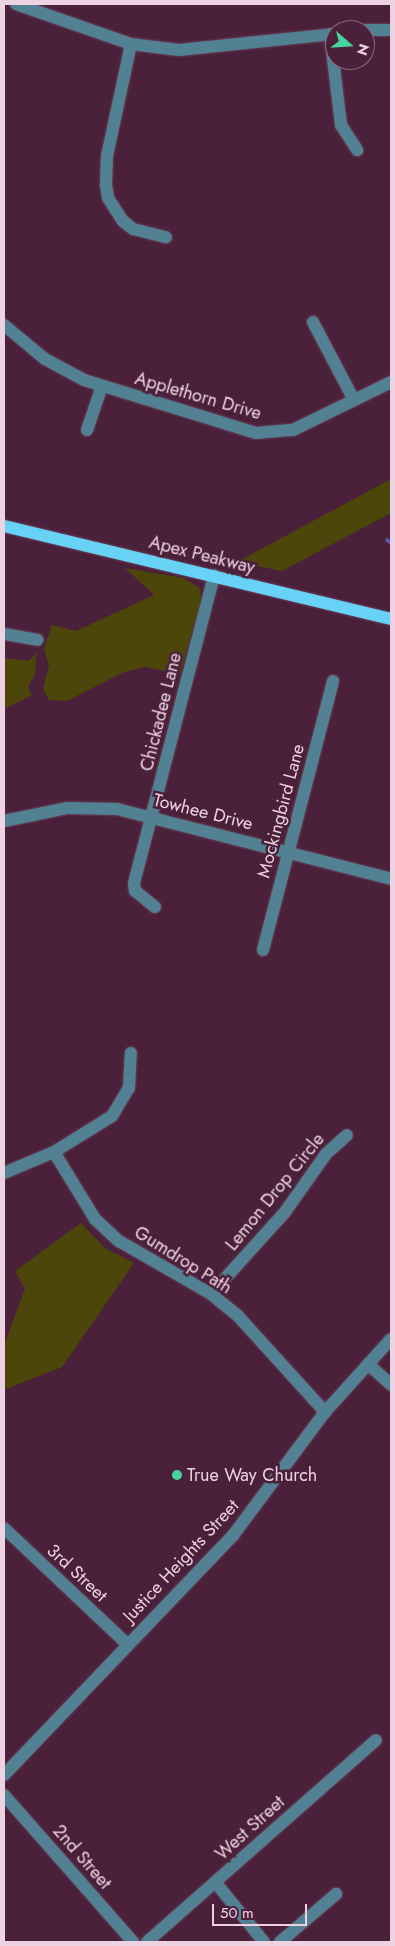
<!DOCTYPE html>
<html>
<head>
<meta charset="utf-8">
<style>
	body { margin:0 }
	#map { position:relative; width:395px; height:1946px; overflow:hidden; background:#4a203a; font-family:Jost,sans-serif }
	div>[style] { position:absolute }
	.green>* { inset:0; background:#4c460b }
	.stream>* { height:4px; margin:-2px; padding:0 2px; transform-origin:2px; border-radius:2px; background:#5d57ac }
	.roads { filter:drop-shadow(0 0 1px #674058) drop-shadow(0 0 1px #674058) }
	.minor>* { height:12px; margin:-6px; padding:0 6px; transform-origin:6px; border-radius:6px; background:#518193 }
	.major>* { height:12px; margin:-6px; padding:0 6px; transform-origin:6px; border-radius:6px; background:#67d1f6 }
	.dots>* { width:14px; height:14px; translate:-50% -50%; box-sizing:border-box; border:2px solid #4a203a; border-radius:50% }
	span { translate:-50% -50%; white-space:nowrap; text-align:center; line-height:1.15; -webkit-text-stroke:5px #4a203a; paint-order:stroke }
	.street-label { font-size:18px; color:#edd2e1 }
	.poi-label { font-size:18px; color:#edd2e1 }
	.left { translate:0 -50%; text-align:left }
	.frame { position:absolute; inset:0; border:5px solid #edd2e1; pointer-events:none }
	.north { position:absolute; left:325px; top:20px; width:50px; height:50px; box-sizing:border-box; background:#4a203a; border:1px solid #8b677d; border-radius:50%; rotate:109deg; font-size:14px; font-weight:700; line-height:20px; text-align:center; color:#edd2e1 }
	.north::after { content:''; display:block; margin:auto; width:18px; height:22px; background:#46d49e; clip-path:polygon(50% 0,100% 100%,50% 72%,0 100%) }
	.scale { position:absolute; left:212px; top:1904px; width:95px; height:22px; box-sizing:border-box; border:2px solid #edd2e1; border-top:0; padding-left:6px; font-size:15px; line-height:18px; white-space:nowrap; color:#edd2e1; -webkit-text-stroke:4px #4a203a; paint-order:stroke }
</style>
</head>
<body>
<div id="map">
	<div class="green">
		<div style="clip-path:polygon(391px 479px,391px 513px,282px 571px,237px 562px)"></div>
		<div style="clip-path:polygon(125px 568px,183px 578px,200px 588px,201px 601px,180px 674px,145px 667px,124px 672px,67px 701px,49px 700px,43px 689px,49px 666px,44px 649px,52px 625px,76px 631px,154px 595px)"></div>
		<div style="clip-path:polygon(36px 653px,35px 674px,28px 687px,32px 695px,4px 709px,4px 658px,29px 661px)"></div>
		<div style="clip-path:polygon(81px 1223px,105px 1248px,134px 1263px,62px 1367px,4px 1390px,4px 1345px,25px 1289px,15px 1271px)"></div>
	</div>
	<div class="stream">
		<div style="left:387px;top:540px;width:5px;rotate:37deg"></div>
	</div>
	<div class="roads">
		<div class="minor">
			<div style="left:16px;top:4px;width:122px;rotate:19.2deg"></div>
			<div style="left:131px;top:44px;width:48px;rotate:7.1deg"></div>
			<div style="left:179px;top:50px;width:157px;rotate:-5.9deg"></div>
			<div style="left:365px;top:30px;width:26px"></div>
			<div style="left:330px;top:34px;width:92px;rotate:83.1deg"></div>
			<div style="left:341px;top:125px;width:30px;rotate:57deg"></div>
			<div style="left:131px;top:44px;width:115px;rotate:102.1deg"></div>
			<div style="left:107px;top:156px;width:29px;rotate:92deg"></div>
			<div style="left:106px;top:185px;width:13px;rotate:81deg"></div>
			<div style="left:108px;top:198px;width:27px;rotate:57deg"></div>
			<div style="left:123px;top:221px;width:13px;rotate:39deg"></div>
			<div style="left:133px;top:229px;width:34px;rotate:14deg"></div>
			<div style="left:313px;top:322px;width:88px;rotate:62.3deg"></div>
			<div style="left:4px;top:325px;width:53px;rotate:39.7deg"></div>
			<div style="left:45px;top:359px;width:44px;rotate:28.3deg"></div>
			<div style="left:84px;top:380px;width:180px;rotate:17.1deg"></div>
			<div style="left:256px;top:433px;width:37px;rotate:-5deg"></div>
			<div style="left:293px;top:430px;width:109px;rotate:-26.1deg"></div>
			<div style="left:87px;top:430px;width:46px;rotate:-71.2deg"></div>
			<div style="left:4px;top:634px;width:34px;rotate:10deg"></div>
			<div style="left:4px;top:821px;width:64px;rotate:-11.7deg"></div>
			<div style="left:67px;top:808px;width:50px;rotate:1.1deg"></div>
			<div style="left:117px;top:809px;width:283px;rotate:14.3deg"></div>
			<div style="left:155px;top:907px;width:26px;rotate:-141deg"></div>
			<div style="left:135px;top:891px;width:8px;rotate:-97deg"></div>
			<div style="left:134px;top:883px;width:318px;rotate:-75.4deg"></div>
			<div style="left:263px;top:950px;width:278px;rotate:-75.4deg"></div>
			<div style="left:54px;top:1152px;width:79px;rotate:58.5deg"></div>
			<div style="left:95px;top:1219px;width:33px;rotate:43deg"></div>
			<div style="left:119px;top:1241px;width:106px;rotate:29.9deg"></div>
			<div style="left:211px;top:1294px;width:35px;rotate:39deg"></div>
			<div style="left:238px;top:1316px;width:130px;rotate:47.8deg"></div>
			<div style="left:4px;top:1173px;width:54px;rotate:-22.8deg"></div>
			<div style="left:54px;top:1152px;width:68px;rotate:-31.8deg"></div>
			<div style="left:112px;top:1116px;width:33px;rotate:-59deg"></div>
			<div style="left:129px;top:1088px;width:35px;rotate:-87deg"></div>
			<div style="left:211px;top:1294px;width:110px;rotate:-47.9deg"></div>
			<div style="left:285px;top:1212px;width:71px;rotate:-54.7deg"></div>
			<div style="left:326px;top:1154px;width:28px;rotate:-42deg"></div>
			<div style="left:368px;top:1364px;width:31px;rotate:42deg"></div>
			<div style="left:4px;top:1528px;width:169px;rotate:43.3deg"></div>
			<div style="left:4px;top:1775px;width:333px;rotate:-46.3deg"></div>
			<div style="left:234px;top:1534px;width:152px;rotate:-53.3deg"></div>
			<div style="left:325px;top:1412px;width:98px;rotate:-47.9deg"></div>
			<div style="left:4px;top:1795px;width:196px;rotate:48.7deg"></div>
			<div style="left:216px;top:1883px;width:76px;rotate:50.9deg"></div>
			<div style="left:147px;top:1942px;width:305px;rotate:-41.4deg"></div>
			<div style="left:280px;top:1942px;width:74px;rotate:-40.6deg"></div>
		</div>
		<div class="major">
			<div style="left:4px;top:526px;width:398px;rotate:13.5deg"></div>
		</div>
	</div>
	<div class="dots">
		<div style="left:177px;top:1475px;background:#46d49e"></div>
	</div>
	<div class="street-label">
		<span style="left:198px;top:396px;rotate:16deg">Applethorn Drive</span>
		<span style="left:202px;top:555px;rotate:14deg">Apex Peakway</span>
		<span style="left:161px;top:712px;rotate:-76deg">Chickadee Lane</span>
		<span style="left:281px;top:811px;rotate:-75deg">Mockingbird Lane</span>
		<span style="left:203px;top:812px;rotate:14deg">Towhee Drive</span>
		<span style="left:275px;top:1192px;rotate:-51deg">Lemon Drop Circle</span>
		<span style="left:183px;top:1260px;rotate:32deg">Gumdrop Path</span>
		<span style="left:181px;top:1561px;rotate:-47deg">Justice Heights Street</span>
		<span style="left:77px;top:1573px;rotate:43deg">3rd Street</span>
		<span style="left:250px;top:1828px;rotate:-42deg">West Street</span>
		<span style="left:82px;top:1857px;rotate:49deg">2nd Street</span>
	</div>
	<div class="poi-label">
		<span class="left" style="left:187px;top:1475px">True Way Church</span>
	</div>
	<div class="frame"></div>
	<div class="north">N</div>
	<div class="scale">50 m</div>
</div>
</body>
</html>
